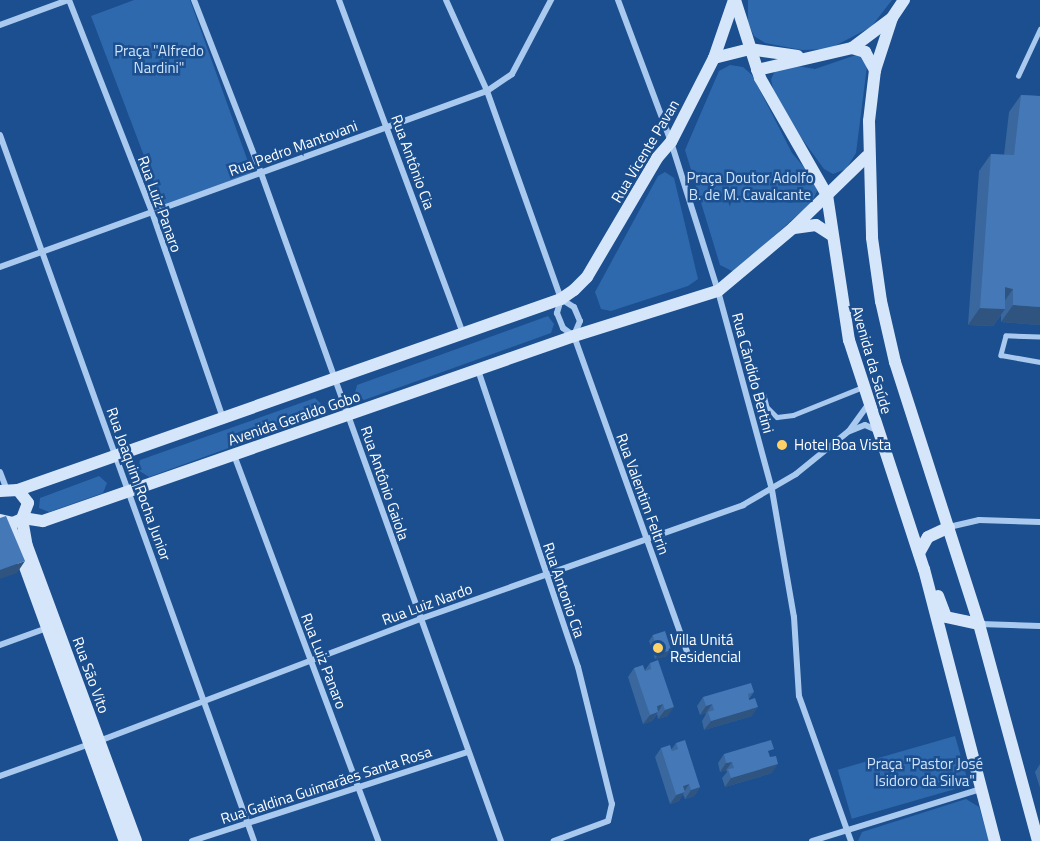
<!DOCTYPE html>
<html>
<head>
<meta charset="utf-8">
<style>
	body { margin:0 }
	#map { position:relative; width:1040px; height:841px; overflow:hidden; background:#1b4f8f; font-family:"Titillium Web",sans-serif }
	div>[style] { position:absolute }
	.green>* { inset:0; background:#2e69ad; transform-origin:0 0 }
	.lane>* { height:4.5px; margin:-2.25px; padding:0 2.25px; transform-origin:2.25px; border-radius:2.25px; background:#a9c9ee }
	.street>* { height:6px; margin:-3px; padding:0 3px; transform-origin:3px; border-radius:3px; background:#a9c9ee }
	.secondary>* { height:12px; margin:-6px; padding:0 6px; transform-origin:6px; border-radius:6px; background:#d6e6fa }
	.wall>* { inset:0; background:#3a679d }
	.shaded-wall>* { inset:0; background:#305480 }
	.building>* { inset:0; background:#4478b7; transform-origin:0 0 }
	.dots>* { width:16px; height:16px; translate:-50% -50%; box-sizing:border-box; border:3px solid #1b4f8f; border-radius:50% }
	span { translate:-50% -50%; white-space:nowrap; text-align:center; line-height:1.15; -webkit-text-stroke:5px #1b4f8f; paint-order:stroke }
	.park-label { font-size:15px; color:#cfe3fa }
	.street-label { font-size:15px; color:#fff }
	.poi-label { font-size:15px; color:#fff }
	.left { translate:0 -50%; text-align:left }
</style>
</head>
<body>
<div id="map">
	<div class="green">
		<div style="clip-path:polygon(134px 0,190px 0,252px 173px,163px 206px,91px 16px)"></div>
		<div style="clip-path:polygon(748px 0,892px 0,871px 27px,829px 49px,802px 50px,765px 43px,754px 36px,748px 23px)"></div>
		<div style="clip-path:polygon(856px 55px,862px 56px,867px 66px,856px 153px,846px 169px,833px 174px,824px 169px,797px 132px,773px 89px,771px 79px,776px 69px,791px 65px,815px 69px)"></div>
		<div style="clip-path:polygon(730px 65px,743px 67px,752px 75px,792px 153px,814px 179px,817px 191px,812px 202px,734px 272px,720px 265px,685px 150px,719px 71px)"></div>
		<div style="clip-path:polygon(665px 172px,674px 178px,698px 279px,688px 286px,611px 311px,601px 309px,595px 292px,658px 176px)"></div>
		<div style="clip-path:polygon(548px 316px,554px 324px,551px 333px,364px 400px,355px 393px,357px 385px)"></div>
		<div style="clip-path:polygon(315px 398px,323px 406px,322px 414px,149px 477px,138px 470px,140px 460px)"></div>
		<div style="clip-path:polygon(99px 476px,107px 483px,103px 493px,49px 512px,39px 508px,40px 498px)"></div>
		<div style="left:955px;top:736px;width:51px;height:122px;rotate:74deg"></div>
		<div style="clip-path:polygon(966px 799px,979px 807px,989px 841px,858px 841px,862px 832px)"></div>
	</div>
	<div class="lane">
		<div style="left:1018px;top:76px;width:52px;rotate:-64.9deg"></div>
		<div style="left:1040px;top:337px;width:34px;rotate:-178deg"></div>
		<div style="left:1006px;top:336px;width:20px;rotate:105deg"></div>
		<div style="left:1001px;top:355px;width:40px;rotate:10deg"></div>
		<div style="left:764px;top:395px;width:12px;rotate:76deg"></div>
		<div style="left:767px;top:407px;width:14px;rotate:45deg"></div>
		<div style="left:777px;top:417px;width:16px;rotate:-7deg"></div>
		<div style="left:793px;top:415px;width:75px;rotate:-21.8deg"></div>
	</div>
	<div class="street">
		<div style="left:69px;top:0;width:228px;rotate:68.6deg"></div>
		<div style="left:152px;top:212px;width:218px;rotate:71deg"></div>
		<div style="left:194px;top:0;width:186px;rotate:68.8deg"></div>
		<div style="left:261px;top:173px;width:710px;rotate:70.24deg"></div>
		<div style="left:339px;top:0;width:355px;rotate:69.6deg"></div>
		<div style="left:446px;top:0;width:100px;rotate:65.7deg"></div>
		<div style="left:487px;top:91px;width:221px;rotate:70.4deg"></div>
		<div style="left:561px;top:299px;width:15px;rotate:106deg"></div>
		<div style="left:557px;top:313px;width:16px;rotate:68deg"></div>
		<div style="left:563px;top:328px;width:14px;rotate:36deg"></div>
		<div style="left:574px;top:336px;width:344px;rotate:70.3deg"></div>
		<div style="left:618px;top:0;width:152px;rotate:69.5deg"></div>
		<div style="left:671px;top:142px;width:156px;rotate:72.5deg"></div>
		<div style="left:718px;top:291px;width:206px;rotate:74.8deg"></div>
		<div style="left:772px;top:490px;width:129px;rotate:80.2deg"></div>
		<div style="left:794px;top:617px;width:79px;rotate:86.4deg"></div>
		<div style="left:799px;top:696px;width:154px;rotate:70.3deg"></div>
		<div style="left:0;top:25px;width:72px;rotate:-20.2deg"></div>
		<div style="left:0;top:135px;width:750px;rotate:70.21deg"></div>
		<div style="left:0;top:267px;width:518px;rotate:-19.87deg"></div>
		<div style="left:487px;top:91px;width:30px;rotate:-34deg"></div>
		<div style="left:512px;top:74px;width:84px;rotate:-62.2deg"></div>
		<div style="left:561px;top:299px;width:15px;rotate:32deg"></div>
		<div style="left:574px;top:307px;width:15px;rotate:67deg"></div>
		<div style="left:580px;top:321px;width:15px;rotate:113deg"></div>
		<div style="left:478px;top:370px;width:313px;rotate:71.4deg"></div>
		<div style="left:578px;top:667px;width:141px;rotate:76.1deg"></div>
		<div style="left:612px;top:804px;width:17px;rotate:103deg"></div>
		<div style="left:608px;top:821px;width:58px;rotate:159.7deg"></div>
		<div style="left:850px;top:431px;width:16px;rotate:-22deg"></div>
		<div style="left:865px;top:425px;width:12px;rotate:24deg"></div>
		<div style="left:234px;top:455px;width:412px;rotate:69.5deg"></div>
		<div style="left:0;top:472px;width:17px;rotate:69deg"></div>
		<div style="left:949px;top:527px;width:31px;rotate:-13deg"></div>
		<div style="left:979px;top:520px;width:61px;rotate:1.9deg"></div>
		<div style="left:980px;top:624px;width:60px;rotate:1.9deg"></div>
		<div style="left:0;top:645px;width:50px;rotate:-19.9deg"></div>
		<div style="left:99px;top:741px;width:343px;rotate:-20.8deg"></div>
		<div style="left:420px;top:619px;width:343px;rotate:-19.4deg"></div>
		<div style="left:743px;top:505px;width:61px;rotate:-30.3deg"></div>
		<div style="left:796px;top:474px;width:68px;rotate:-39.1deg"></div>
		<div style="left:849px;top:431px;width:32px;rotate:-54deg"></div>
		<div style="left:0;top:776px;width:96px;rotate:-19.6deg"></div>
		<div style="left:192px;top:841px;width:290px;rotate:-17.9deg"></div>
		<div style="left:812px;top:841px;width:177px;rotate:-17.1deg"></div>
	</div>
	<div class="secondary">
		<div style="left:735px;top:0;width:82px;rotate:72.2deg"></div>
		<div style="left:760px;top:78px;width:135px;rotate:60.2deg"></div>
		<div style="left:827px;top:195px;width:147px;rotate:81.4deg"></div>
		<div style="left:849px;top:340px;width:241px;rotate:71.9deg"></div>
		<div style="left:924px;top:569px;width:281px;rotate:75.4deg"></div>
		<div style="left:904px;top:0;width:22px;rotate:124deg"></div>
		<div style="left:892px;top:18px;width:55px;rotate:108.1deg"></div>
		<div style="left:875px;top:70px;width:51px;rotate:96.7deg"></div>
		<div style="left:869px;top:121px;width:117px;rotate:88.5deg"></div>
		<div style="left:872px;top:238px;width:64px;rotate:81.9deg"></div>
		<div style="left:881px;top:301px;width:63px;rotate:77.1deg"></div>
		<div style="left:895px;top:362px;width:275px;rotate:72.2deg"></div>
		<div style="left:979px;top:624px;width:225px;rotate:74.8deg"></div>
		<div style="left:852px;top:48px;width:14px;rotate:17deg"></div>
		<div style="left:865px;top:52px;width:21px;rotate:61deg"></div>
		<div style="left:714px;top:58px;width:36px;rotate:-14deg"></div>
		<div style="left:749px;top:49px;width:49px;rotate:8.1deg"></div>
		<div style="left:757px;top:70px;width:98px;rotate:-13deg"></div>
		<div style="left:852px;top:48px;width:50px;rotate:-36.9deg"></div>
		<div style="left:794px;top:228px;width:22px;rotate:-8deg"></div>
		<div style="left:816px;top:225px;width:17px;rotate:33deg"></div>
		<div style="left:18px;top:490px;width:576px;rotate:-19.38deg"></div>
		<div style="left:561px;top:299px;width:16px;rotate:-35deg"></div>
		<div style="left:574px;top:290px;width:18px;rotate:-45deg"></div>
		<div style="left:587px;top:277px;width:138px;rotate:-59.5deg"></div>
		<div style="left:657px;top:158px;width:21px;rotate:-49deg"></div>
		<div style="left:671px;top:142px;width:94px;rotate:-62.9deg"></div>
		<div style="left:714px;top:58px;width:61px;rotate:-71deg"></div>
		<div style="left:0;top:491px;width:18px;rotate:-3deg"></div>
		<div style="left:18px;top:490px;width:16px;rotate:52deg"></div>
		<div style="left:28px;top:503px;width:17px;rotate:111deg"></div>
		<div style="left:22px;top:519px;width:10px;rotate:156deg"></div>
		<div style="left:13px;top:523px;width:13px;rotate:-167deg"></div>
		<div style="left:23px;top:518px;width:20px;rotate:9deg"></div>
		<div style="left:43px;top:521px;width:562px;rotate:-19.21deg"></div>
		<div style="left:574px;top:336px;width:151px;rotate:-17.4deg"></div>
		<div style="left:718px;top:291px;width:98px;rotate:-40deg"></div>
		<div style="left:793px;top:228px;width:103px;rotate:-44.2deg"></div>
		<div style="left:22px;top:519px;width:27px;rotate:80deg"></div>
		<div style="left:27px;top:546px;width:314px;rotate:69.7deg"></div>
		<div style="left:9px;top:523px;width:338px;rotate:70deg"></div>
		<div style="left:919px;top:553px;width:18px;rotate:-61deg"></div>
		<div style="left:928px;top:537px;width:23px;rotate:-25deg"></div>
		<div style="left:938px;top:596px;width:22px;rotate:69deg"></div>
		<div style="left:946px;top:617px;width:34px;rotate:12deg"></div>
	</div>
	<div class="wall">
		<div style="clip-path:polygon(1021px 95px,1040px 96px,1040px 325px,1001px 322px,1001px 315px,993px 326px,968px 325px,979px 171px,991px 154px,1004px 155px,1009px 112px)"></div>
		<div style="clip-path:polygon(653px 635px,667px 656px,655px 659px,649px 641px)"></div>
		<div style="clip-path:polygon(650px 663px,668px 716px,658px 719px,657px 714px,652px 721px,643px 724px,628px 677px,634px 668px,645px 670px)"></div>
		<div style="clip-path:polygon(754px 692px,749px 699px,752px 716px,704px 730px,702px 721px,706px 714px,706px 713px,700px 715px,697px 706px,703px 697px)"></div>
		<div style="clip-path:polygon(676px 743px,700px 787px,694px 796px,685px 799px,683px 794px,679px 801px,670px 804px,655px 757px,661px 748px,671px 750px)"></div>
		<div style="clip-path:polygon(724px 754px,772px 773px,725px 787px,722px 778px,727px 772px,726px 770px,720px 772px,718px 763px)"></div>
		<div style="clip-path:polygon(1040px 764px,1040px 788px,1035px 772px)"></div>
	</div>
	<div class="shaded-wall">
		<div style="clip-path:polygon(1005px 287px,1013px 289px,1001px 306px)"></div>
		<div style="clip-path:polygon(1013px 305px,1040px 307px,1040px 325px,1001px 322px)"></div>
		<div style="clip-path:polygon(980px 308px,1005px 309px,993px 326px,968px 325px)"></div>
		<div style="clip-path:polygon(25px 561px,17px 573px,0 579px,0 570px)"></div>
		<div style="clip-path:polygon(671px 650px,667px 656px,655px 659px,659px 653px)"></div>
		<div style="clip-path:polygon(663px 704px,652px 721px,643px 724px,657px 706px)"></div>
		<div style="clip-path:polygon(712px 704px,706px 713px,700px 715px,706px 706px)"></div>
		<div style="clip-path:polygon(674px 707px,668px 716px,658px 719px,665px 710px)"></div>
		<div style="clip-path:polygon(758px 707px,752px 716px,704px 730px,711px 721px)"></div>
		<div style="clip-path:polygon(732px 762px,726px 770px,720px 772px,726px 763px)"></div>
		<div style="clip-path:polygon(778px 764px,772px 773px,725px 787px,731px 778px)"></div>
		<div style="clip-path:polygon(689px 784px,679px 801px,670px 804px,683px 786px)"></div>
		<div style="clip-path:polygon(700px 787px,694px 796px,685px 799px,691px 790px)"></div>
	</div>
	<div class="building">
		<div style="clip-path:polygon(1021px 95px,1040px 96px,1040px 307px,1013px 305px,1013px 289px,1005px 287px,1005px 309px,980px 308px,991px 154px,1014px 155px)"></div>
		<div style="clip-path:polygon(6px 516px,25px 561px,0 570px,0 518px)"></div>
		<div style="left:665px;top:631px;width:20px;height:13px;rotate:72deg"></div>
		<div style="clip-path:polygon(658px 660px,674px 707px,665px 710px,663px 704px,657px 706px,658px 712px,650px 715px,634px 668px,643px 665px,645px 671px,651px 669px,650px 663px)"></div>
		<div style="clip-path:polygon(751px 683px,754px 692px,748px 694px,749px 700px,755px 698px,758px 707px,711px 721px,708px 712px,714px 710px,712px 704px,706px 706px,703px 697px)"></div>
		<div style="clip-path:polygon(685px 740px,700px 787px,691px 790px,689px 784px,683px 786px,685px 792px,676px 795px,661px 748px,670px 745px,672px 751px,678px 749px,676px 743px)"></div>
		<div style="clip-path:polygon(771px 740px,774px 749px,768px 751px,770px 757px,776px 756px,778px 764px,731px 778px,728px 769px,734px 768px,732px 762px,726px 763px,724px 754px)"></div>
	</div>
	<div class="dots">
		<div style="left:782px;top:445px;background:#ffd166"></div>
		<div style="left:658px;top:648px;background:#ffd166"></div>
	</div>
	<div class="park-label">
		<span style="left:159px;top:59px">Praça "Alfredo<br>Nardini"</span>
		<span style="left:750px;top:186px">Praça Doutor Adolfo<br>B. de M. Cavalcante</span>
		<span style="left:925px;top:772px">Praça "Pastor José<br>Isidoro da Silva"</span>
	</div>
	<div class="street-label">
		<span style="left:293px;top:148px;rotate:-20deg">Rua Pedro Mantovani</span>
		<span style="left:645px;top:151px;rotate:-59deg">Rua Vicente Pavan</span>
		<span style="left:413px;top:162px;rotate:70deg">Rua Antônio Cia</span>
		<span style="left:160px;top:204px;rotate:70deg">Rua Luiz Panaro</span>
		<span style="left:872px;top:360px;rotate:74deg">Avenida da Saúde</span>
		<span style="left:753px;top:373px;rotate:75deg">Rua Cândido Bertini</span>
		<span style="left:294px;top:418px;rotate:-19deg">Avenida Geraldo Gobo</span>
		<span style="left:385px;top:483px;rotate:71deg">Rua Antônio Gaiola</span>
		<span style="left:139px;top:484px;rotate:70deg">Rua Joaquim Rocha Junior</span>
		<span style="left:643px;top:494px;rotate:70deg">Rua Valentim Feltrin</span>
		<span style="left:564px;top:590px;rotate:71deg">Rua Antonio Cia</span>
		<span style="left:427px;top:604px;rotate:-20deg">Rua Luiz Nardo</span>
		<span style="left:324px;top:661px;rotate:69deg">Rua Luiz Panaro</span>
		<span style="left:91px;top:675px;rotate:70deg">Rua São Vito</span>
		<span style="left:326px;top:785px;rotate:-18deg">Rua Galdina Guimarães Santa Rosa</span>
	</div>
	<div class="poi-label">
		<span class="left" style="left:794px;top:445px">Hotel Boa Vista</span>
		<span class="left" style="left:670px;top:648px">Villa Unitá<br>Residencial</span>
	</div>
</div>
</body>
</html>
